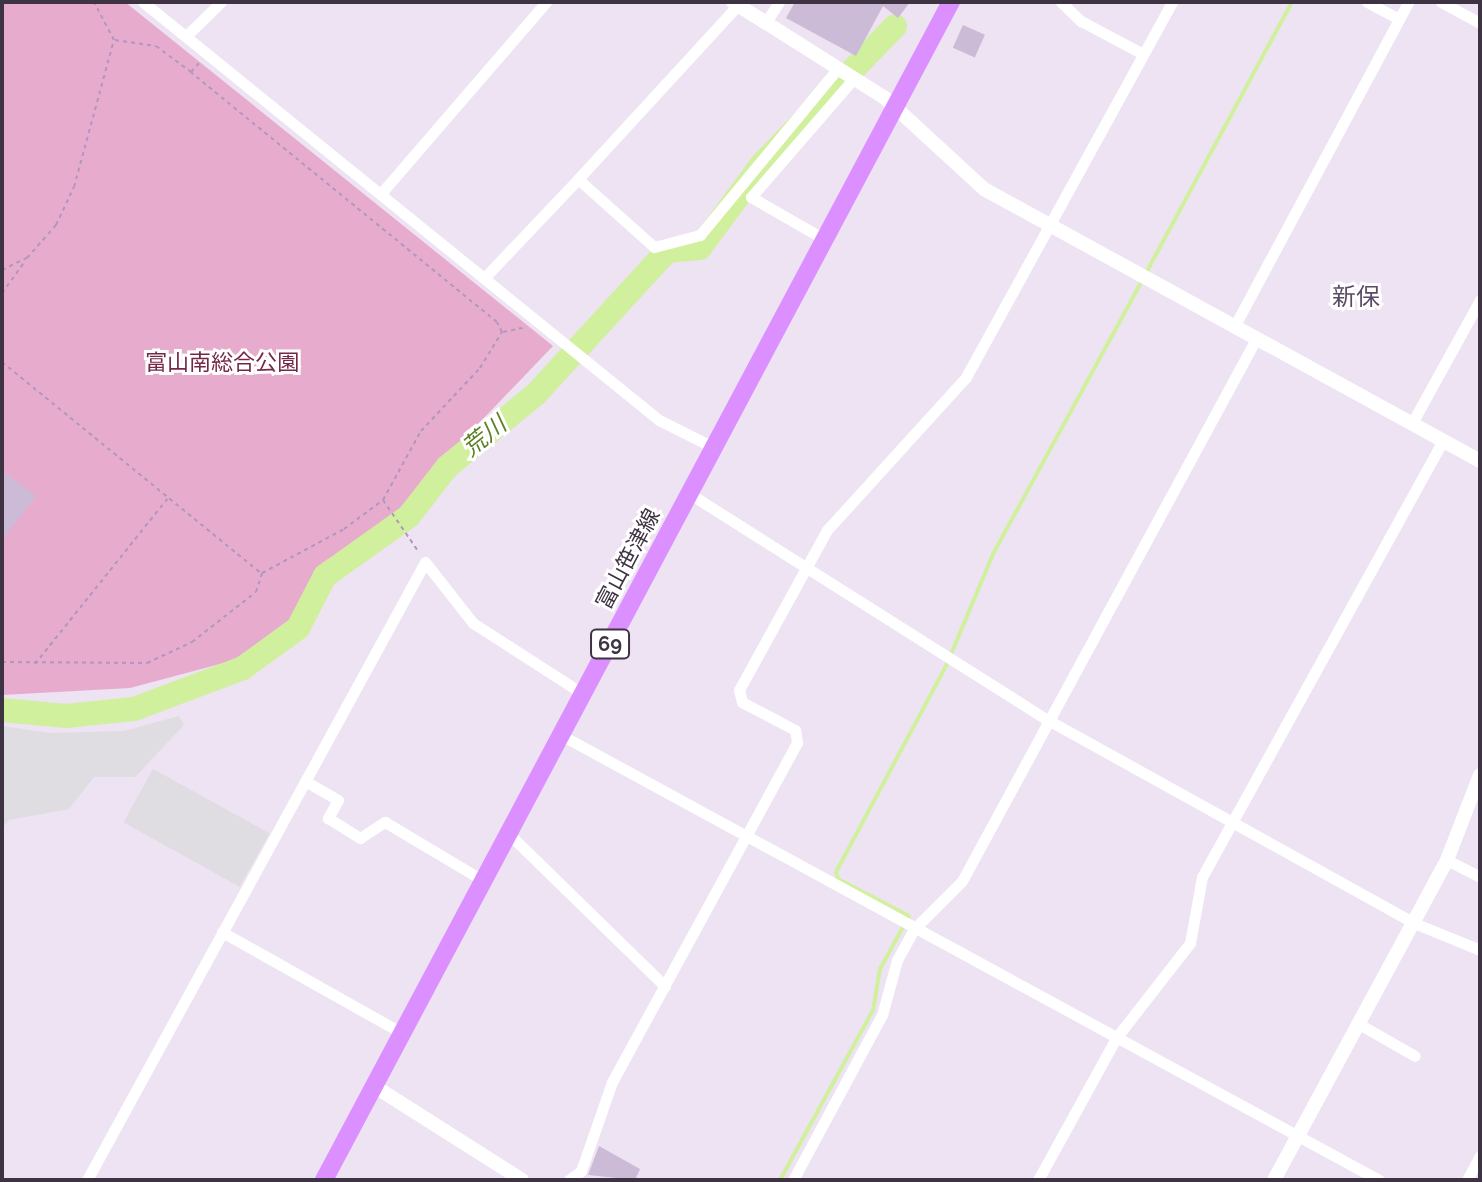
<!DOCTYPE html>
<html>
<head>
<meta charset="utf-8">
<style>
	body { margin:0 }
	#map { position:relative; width:1482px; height:1182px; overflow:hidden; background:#ede3f2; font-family:Raleway,"Noto Sans JP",sans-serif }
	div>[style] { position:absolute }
	.green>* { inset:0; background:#e7abcd }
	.parking>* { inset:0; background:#dfdce2; transform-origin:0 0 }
	.stream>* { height:4px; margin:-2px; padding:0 2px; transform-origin:2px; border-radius:2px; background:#d1f09e }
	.river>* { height:24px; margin:-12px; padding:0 12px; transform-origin:12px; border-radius:12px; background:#d1f09e }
	.building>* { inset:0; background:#cbbbd6; transform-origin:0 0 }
	.path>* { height:2px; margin-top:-1px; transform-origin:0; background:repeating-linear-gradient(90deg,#b097bf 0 4px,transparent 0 8px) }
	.minor>* { height:11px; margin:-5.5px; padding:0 5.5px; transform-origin:5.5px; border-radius:5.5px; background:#fff }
	.tertiary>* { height:14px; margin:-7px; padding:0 7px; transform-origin:7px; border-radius:7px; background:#fff }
	.primary>* { height:18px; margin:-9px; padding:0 9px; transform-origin:9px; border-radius:9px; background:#dc8fff }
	span { translate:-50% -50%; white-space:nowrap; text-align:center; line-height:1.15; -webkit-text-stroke:6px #fff; paint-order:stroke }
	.shield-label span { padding:2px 6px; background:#fff; border:2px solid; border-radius:6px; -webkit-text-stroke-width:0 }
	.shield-label { font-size:20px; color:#3d3343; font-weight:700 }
	.park-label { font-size:22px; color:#752747 }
	.street-label { font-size:22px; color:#3d3343 }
	.neighbourhood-label { font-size:24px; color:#5a4a66 }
	.water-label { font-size:24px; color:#5c8025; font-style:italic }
	.frame { position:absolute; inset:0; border:4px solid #3d3343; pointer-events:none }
</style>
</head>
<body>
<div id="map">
	<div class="green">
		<div style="clip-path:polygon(2px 2px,125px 2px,553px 346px,459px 444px,406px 511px,322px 563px,298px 618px,235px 660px,130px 688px,2px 695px)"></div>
	</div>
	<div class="parking">
		<div style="clip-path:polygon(179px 716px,184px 725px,135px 777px,94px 777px,69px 809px,9px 820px,2px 828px,2px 726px,50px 733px,124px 731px)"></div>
		<div style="left:153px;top:769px;width:133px;height:61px;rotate:29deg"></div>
	</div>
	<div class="stream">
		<div style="left:1146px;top:273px;width:308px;rotate:-61.7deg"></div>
		<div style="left:780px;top:1180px;width:194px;rotate:-61.3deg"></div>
		<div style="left:873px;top:1010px;width:42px;rotate:-80.3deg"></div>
		<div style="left:880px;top:969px;width:60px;rotate:-61.3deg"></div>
		<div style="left:909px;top:916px;width:80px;rotate:-152.5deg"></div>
		<div style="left:838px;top:879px;width:7px;rotate:-106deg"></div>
		<div style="left:836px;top:872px;width:234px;rotate:-61.9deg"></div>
		<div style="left:946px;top:666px;width:121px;rotate:-67.2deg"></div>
		<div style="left:993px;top:554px;width:311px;rotate:-61.4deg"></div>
	</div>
	<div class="river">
		<div style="left:2px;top:710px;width:64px;rotate:5.4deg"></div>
		<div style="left:66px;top:716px;width:68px;rotate:-5.9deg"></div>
		<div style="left:134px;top:709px;width:116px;rotate:-20.6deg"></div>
		<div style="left:243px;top:668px;width:68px;rotate:-36deg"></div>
		<div style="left:298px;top:628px;width:59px;rotate:-62.6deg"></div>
		<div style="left:325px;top:576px;width:103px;rotate:-35.5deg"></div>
		<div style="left:409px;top:516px;width:62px;rotate:-52.2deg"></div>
		<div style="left:447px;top:467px;width:115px;rotate:-39.4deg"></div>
		<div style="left:536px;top:394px;width:194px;rotate:-47.5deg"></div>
		<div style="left:667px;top:251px;width:33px;rotate:-5deg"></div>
		<div style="left:700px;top:248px;width:103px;rotate:-53.7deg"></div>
		<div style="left:761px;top:165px;width:193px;rotate:-46deg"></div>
	</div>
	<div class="building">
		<div style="clip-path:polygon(795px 2px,910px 2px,898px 18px,883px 6px,856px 56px,786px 18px)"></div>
		<div style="left:963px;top:25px;width:24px;height:25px;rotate:24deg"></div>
		<div style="clip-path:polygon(2px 471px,36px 496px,2px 540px)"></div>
		<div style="clip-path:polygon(599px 1146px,640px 1169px,635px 1180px,588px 1175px)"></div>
	</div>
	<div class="path">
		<div style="left:115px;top:40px;width:41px;rotate:8.3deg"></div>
		<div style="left:156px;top:46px;width:44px;rotate:36.6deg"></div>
		<div style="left:191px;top:72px;width:13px;rotate:-48deg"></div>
		<div style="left:2px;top:270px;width:28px;rotate:-26deg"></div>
		<div style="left:27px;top:258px;width:44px;rotate:-48.7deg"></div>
		<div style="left:56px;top:225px;width:42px;rotate:-64.7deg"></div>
		<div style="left:74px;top:187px;width:152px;rotate:-74.8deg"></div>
		<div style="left:114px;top:40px;width:43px;rotate:-117.8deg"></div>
		<div style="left:2px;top:293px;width:39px;rotate:-54deg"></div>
		<div style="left:503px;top:332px;width:24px;rotate:-12deg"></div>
		<div style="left:2px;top:362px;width:334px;rotate:39.2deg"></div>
		<div style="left:383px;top:500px;width:62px;rotate:55.5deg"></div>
		<div style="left:2px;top:662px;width:145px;rotate:0.4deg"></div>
		<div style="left:147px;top:663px;width:50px;rotate:-25deg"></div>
		<div style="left:192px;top:642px;width:81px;rotate:-38deg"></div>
		<div style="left:256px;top:592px;width:20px;rotate:-72deg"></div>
		<div style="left:262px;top:573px;width:93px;rotate:-28.2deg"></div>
		<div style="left:344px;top:529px;width:49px;rotate:-36.6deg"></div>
		<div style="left:383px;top:500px;width:79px;rotate:-61.2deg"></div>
		<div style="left:421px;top:431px;width:86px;rotate:-46.9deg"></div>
		<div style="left:480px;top:368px;width:42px;rotate:-58.6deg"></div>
		<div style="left:502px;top:332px;width:11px;rotate:-117deg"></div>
		<div style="left:497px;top:322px;width:395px;rotate:-140.8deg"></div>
		<div style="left:35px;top:664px;width:213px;rotate:-51.3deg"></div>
	</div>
	<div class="minor">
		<div style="left:143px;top:2px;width:664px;rotate:39.01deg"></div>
		<div style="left:659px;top:420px;width:63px;rotate:26.6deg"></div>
		<div style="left:1061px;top:2px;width:28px;rotate:44deg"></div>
		<div style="left:1081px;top:21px;width:70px;rotate:28deg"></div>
		<div style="left:1367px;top:2px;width:36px;rotate:28deg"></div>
		<div style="left:1441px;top:2px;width:44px;rotate:28.3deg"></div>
		<div style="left:738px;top:5px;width:236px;rotate:132.6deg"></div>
		<div style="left:578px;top:179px;width:102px;rotate:41.8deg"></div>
		<div style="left:654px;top:247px;width:48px;rotate:-14.6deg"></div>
		<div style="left:700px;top:235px;width:217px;rotate:-50.4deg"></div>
		<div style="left:766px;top:22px;width:24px;rotate:-57deg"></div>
		<div style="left:186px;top:36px;width:49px;rotate:-44.2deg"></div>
		<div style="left:383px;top:191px;width:250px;rotate:-49.2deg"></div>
		<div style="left:824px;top:239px;width:84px;rotate:-150.1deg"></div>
		<div style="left:751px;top:197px;width:157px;rotate:-49.1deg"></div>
		<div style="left:487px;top:275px;width:132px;rotate:-46.5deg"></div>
		<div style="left:1234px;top:327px;width:369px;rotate:-61.8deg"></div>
		<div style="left:1412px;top:423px;width:141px;rotate:-61.1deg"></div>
		<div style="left:690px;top:494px;width:423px;rotate:32.3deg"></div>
		<div style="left:1048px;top:720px;width:419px;rotate:29deg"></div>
		<div style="left:1414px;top:923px;width:71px;rotate:22.2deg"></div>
		<div style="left:561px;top:735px;width:931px;rotate:28.55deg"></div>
		<div style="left:305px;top:781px;width:38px;rotate:30deg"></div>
		<div style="left:338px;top:800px;width:21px;rotate:119deg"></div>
		<div style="left:328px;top:818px;width:38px;rotate:32deg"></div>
		<div style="left:360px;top:838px;width:30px;rotate:-33deg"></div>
		<div style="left:385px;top:822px;width:115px;rotate:30.8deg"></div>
		<div style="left:509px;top:834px;width:218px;rotate:44.3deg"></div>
		<div style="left:1447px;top:860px;width:37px;rotate:27deg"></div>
		<div style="left:222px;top:932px;width:206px;rotate:29.3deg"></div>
		<div style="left:1359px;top:1024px;width:64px;rotate:29.7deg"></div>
		<div style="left:87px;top:1180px;width:704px;rotate:-61.32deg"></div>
		<div style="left:425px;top:562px;width:78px;rotate:51.8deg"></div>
		<div style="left:473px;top:623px;width:131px;rotate:32.8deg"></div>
		<div style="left:569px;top:1180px;width:15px;rotate:-37deg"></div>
		<div style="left:581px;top:1171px;width:94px;rotate:-70.8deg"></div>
		<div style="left:612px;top:1082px;width:387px;rotate:-61.4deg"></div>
		<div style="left:797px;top:742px;width:12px;rotate:-99deg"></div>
		<div style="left:795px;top:730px;width:60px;rotate:-152.2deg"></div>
		<div style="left:742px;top:702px;width:12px;rotate:-104deg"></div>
		<div style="left:739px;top:690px;width:183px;rotate:-61.2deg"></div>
		<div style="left:827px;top:530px;width:207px;rotate:-47.7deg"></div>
		<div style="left:966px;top:377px;width:428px;rotate:-61.2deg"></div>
		<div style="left:793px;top:1180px;width:187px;rotate:-61.7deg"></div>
		<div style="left:882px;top:1015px;width:57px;rotate:-74.7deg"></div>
		<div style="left:897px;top:960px;width:37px;rotate:-61deg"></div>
		<div style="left:915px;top:928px;width:66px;rotate:-45deg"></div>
		<div style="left:962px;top:881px;width:617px;rotate:-61.52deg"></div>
		<div style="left:1038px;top:1180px;width:162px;rotate:-61.2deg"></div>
		<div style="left:1116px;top:1038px;width:120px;rotate:-52.1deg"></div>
		<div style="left:1190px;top:943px;width:67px;rotate:-79.7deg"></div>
		<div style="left:1202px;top:877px;width:499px;rotate:-61.1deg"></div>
		<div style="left:1467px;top:1180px;width:27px;rotate:-62deg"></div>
	</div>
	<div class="tertiary">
		<div style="left:733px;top:2px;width:180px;rotate:32.3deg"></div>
		<div style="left:885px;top:98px;width:134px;rotate:42.6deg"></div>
		<div style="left:984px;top:189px;width:566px;rotate:28.74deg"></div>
		<div style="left:374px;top:1086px;width:175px;rotate:32.4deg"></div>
		<div style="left:1274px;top:1180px;width:364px;rotate:-61.6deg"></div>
		<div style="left:1447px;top:860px;width:91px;rotate:-68.8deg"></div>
	</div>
	<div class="primary">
		<div style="left:324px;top:1180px;width:1334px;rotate:-61.98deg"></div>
	</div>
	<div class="shield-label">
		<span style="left:610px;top:644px">69</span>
	</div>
	<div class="park-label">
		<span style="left:222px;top:363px">富山南総合公園</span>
	</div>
	<div class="street-label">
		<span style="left:628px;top:559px;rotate:-62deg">富山笹津線</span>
	</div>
	<div class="neighbourhood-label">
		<span style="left:1356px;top:297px">新保</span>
	</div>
	<div class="water-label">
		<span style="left:484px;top:436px;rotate:-39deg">荒川</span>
	</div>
	<div class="frame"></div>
</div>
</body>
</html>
